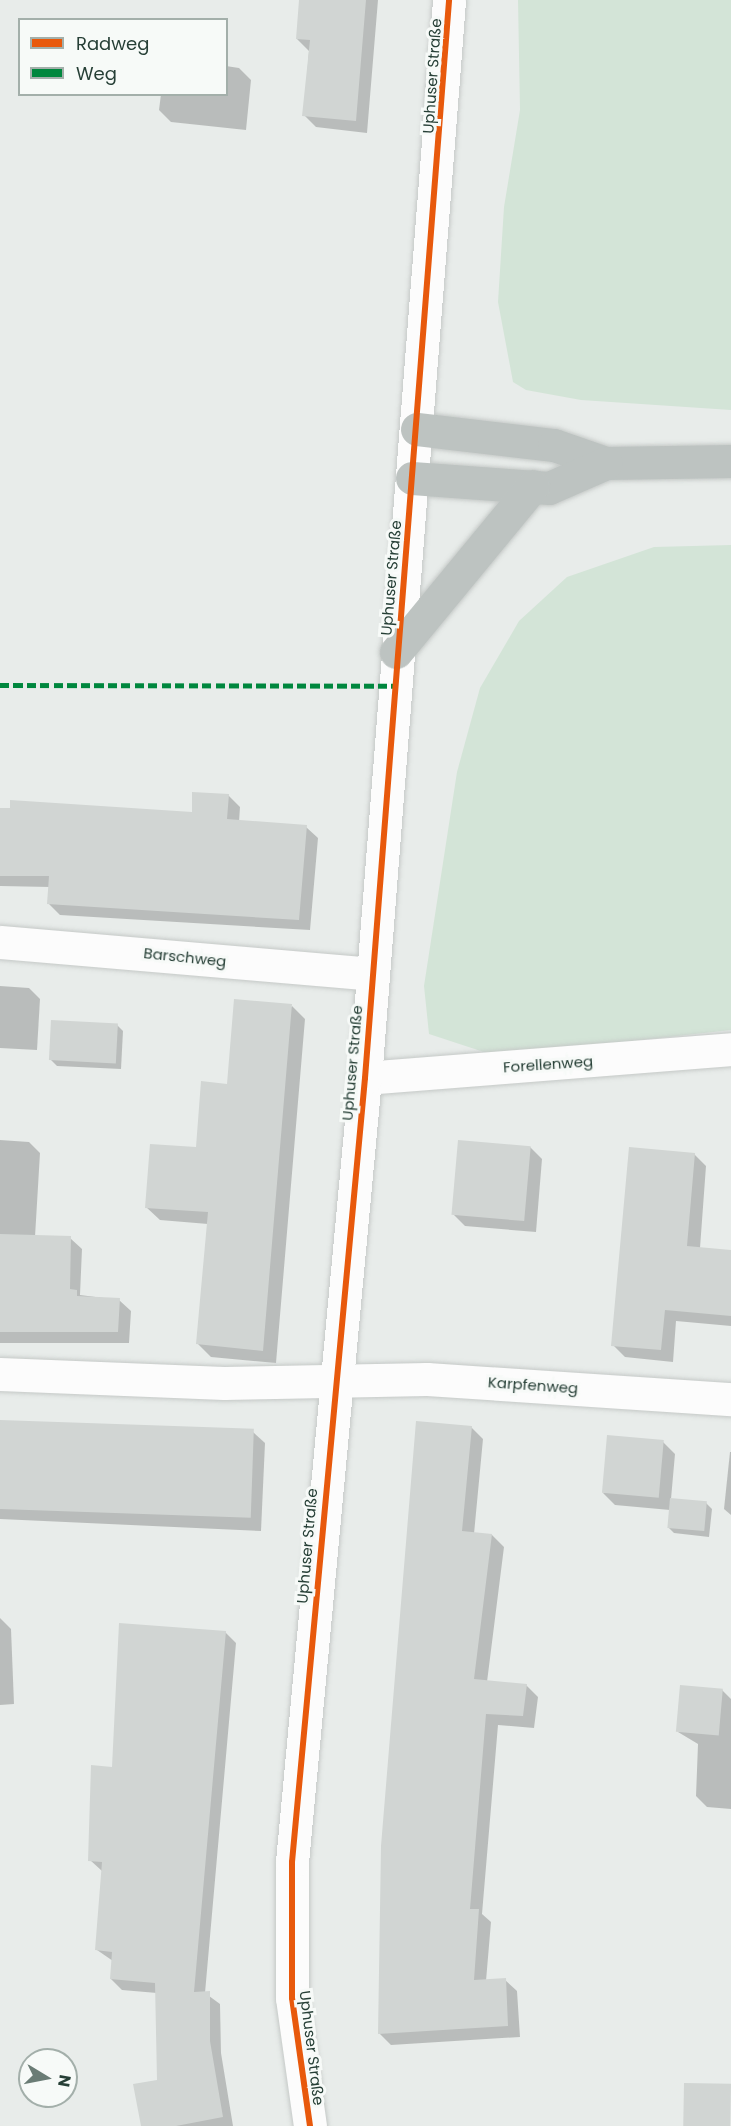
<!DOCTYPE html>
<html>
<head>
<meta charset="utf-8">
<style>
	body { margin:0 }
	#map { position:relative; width:731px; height:2126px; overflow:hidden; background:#e8ecea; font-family:Poppins,sans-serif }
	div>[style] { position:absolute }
	.green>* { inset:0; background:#d3e4d7 }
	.shadow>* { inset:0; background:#0003 }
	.building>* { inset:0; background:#d1d5d3; transform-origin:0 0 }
	.roads { filter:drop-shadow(0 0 2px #c5c9c7) drop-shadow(0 0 2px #c5c9c7) }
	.minor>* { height:33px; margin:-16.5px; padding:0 16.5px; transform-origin:16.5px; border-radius:16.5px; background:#fcfcfc }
	.tertiary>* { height:33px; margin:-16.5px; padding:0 16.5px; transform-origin:16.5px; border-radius:16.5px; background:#fcfcfc }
	.motorway>* { height:33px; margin:-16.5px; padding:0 16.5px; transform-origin:16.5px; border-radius:16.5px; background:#bdc3c1 }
	.quiet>* { height:4.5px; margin-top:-2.25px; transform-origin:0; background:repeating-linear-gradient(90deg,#00873e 0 9px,transparent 0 13.5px) }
	.cycleway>* { height:6px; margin:-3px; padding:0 3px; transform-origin:3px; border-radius:3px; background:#e8590c }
	span { translate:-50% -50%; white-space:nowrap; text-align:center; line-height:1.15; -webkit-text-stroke:6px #f7faf8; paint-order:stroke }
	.street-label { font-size:15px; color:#263f36 }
	.legend { position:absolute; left:18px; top:18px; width:210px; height:78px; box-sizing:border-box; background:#f7faf8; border:2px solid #a3afaa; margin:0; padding:8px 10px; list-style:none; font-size:18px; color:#263f36 }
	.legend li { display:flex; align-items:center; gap:12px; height:30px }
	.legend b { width:30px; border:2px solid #a3afaa }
	.north { position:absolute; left:18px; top:2048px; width:60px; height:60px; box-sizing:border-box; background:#f7faf8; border:2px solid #a3afaa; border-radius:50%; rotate:100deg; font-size:16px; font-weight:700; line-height:24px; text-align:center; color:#263f36 }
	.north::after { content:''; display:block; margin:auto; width:21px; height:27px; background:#6a7c75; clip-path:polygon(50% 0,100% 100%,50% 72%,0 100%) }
</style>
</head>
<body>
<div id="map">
	<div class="green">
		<div style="clip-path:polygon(518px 0,731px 0,731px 410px,581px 400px,526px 390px,513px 382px,498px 302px,504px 207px,520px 110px)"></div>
		<div style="clip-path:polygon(731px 545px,731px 1030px,496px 1056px,429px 1034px,424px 986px,457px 772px,480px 688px,519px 621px,567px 577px,654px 547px)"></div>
	</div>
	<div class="shadow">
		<div style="clip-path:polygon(301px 0,378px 0,367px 133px,316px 127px,304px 115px,309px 51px,297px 39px)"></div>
		<div style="clip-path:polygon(226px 66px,239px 68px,251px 80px,246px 130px,171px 122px,159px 110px,161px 94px,226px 94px)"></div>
		<div style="clip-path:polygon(228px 795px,240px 807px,239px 822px,306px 827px,318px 838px,310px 930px,60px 915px,49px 904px,50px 887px,0 886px,0 810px,193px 813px)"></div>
		<div style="clip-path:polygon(0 986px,29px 988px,40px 999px,37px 1050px,0 1048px)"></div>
		<div style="clip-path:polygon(292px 1006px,305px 1019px,276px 1363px,211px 1357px,198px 1344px,208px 1224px,160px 1220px,146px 1207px,198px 1149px)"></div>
		<div style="clip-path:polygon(117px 1025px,123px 1031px,121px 1069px,57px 1066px,51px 1060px)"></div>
		<div style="clip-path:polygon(0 1140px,29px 1142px,40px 1153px,35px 1237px,70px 1238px,82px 1249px,80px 1295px,119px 1300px,131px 1311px,129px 1343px,0 1343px)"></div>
		<div style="clip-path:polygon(530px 1147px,542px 1159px,536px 1232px,465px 1226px,453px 1214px)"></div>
		<div style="clip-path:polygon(694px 1154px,706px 1166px,700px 1248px,731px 1252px,731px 1326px,676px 1321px,673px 1362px,625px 1357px,613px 1345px)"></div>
		<div style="clip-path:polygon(0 1421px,253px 1432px,265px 1443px,261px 1531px,0 1519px)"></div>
		<div style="clip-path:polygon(471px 1427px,483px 1439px,474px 1534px,492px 1535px,504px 1547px,487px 1682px,526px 1685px,538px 1697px,534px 1728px,498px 1725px,482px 1914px,491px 1922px,486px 1981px,505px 1980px,517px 1991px,520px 2037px,391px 2045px,379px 2033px)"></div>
		<div style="clip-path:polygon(663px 1442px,675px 1454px,671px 1499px,706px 1503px,712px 1509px,709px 1537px,674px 1533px,668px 1527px,670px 1510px,615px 1505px,603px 1493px)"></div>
		<div style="clip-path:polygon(730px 1452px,731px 1452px,731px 1515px,724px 1509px)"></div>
		<div style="clip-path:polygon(0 1618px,11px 1629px,14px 1704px,0 1705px)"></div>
		<div style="clip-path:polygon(225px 1632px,236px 1643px,205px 1993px,220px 2004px,221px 2053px,233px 2126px,143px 2126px,159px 2081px,157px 1993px,122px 1990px,111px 1979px,113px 1961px,97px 1950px,102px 1871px,90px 1860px,114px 1769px)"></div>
		<div style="clip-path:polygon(722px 1690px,731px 1699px,731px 1809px,707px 1807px,696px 1796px,698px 1744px,678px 1732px)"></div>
	</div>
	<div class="building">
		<div style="clip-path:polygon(299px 0,366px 0,356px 121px,302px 116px,310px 40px,296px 39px)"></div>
		<div style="clip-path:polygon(192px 792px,229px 794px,227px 819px,307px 825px,299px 920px,47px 904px,49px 876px,0 876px,0 808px,10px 808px,10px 800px,192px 812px)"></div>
		<div style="clip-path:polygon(234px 999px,292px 1004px,263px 1351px,196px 1344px,208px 1212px,145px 1208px,150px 1144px,196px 1147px,201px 1081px,227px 1084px)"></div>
		<div style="left:51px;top:1020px;width:67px;height:40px;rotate:3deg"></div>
		<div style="left:458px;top:1140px;width:73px;height:75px;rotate:5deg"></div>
		<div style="clip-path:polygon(629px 1147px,695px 1153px,687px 1246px,731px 1250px,731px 1316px,665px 1310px,661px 1350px,611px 1346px)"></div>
		<div style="clip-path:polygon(0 1234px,71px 1236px,70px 1289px,77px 1290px,77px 1296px,120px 1298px,118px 1332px,0 1332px)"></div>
		<div style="left:0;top:1420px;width:254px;height:89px;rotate:2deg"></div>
		<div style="clip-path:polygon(416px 1421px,472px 1426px,462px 1531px,492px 1534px,474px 1679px,527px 1684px,523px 1716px,486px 1714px,470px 1909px,479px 1909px,474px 1980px,506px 1978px,508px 2026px,378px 2034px,381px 1846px)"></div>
		<div style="left:607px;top:1435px;width:57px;height:58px;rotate:5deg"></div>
		<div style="left:670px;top:1498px;width:37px;height:30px;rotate:5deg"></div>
		<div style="clip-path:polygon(119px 1623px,226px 1631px,194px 1992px,210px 1991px,210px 2041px,223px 2117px,176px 2126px,141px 2126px,133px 2084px,157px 2080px,155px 1983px,110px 1979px,112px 1952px,95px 1950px,102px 1862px,88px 1861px,91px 1765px,112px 1767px)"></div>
		<div style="left:680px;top:1685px;width:43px;height:47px;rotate:5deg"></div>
		<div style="left:684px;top:2083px;width:47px;height:43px;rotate:1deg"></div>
	</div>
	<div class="roads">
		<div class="minor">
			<div style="left:0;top:942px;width:372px;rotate:4.9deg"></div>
			<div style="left:365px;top:1078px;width:367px;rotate:-4.5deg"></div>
			<div style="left:0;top:1374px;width:224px;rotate:2.3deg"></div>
			<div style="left:224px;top:1383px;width:203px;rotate:-1.1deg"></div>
			<div style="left:427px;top:1379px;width:305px;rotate:3.8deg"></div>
		</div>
		<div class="tertiary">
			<div style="left:310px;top:2126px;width:129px;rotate:-98deg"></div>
			<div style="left:292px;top:1998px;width:136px;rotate:-90deg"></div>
			<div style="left:292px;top:1862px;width:787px;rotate:-84.68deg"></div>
			<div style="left:365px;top:1078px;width:1081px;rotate:-85.54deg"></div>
		</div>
		<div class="motorway">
			<div style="left:417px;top:429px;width:138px;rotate:6.7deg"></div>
			<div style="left:554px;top:445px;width:55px;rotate:19.1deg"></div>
			<div style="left:606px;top:463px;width:125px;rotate:-0.9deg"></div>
			<div style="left:412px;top:478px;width:137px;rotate:4.2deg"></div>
			<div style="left:549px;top:488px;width:62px;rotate:-23.7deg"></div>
			<div style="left:396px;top:652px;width:215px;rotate:-50.5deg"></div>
		</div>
	</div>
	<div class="quiet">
		<div style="left:0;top:685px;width:393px;rotate:0.1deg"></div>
	</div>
	<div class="cycleway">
		<div style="left:310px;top:2126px;width:129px;rotate:-98deg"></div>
		<div style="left:292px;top:1998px;width:136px;rotate:-90deg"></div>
		<div style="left:292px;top:1862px;width:787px;rotate:-84.68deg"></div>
		<div style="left:365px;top:1078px;width:1081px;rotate:-85.54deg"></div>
	</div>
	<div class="street-label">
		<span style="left:432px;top:76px;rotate:-86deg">Uphuser Straße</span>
		<span style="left:391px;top:578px;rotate:-85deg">Uphuser Straße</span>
		<span style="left:185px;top:957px;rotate:6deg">Barschweg</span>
		<span style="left:352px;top:1063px;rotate:-85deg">Uphuser Straße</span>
		<span style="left:548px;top:1064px;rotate:-4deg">Forellenweg</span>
		<span style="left:533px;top:1385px;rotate:4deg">Karpfenweg</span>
		<span style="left:307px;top:1546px;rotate:-85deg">Uphuser Straße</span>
		<span style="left:312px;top:2048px;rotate:83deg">Uphuser Straße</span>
	</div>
	<ul class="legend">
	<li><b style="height:8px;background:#e8590c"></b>Radweg</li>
	<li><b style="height:8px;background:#00873e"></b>Weg</li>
	</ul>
	<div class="north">N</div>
</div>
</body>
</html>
